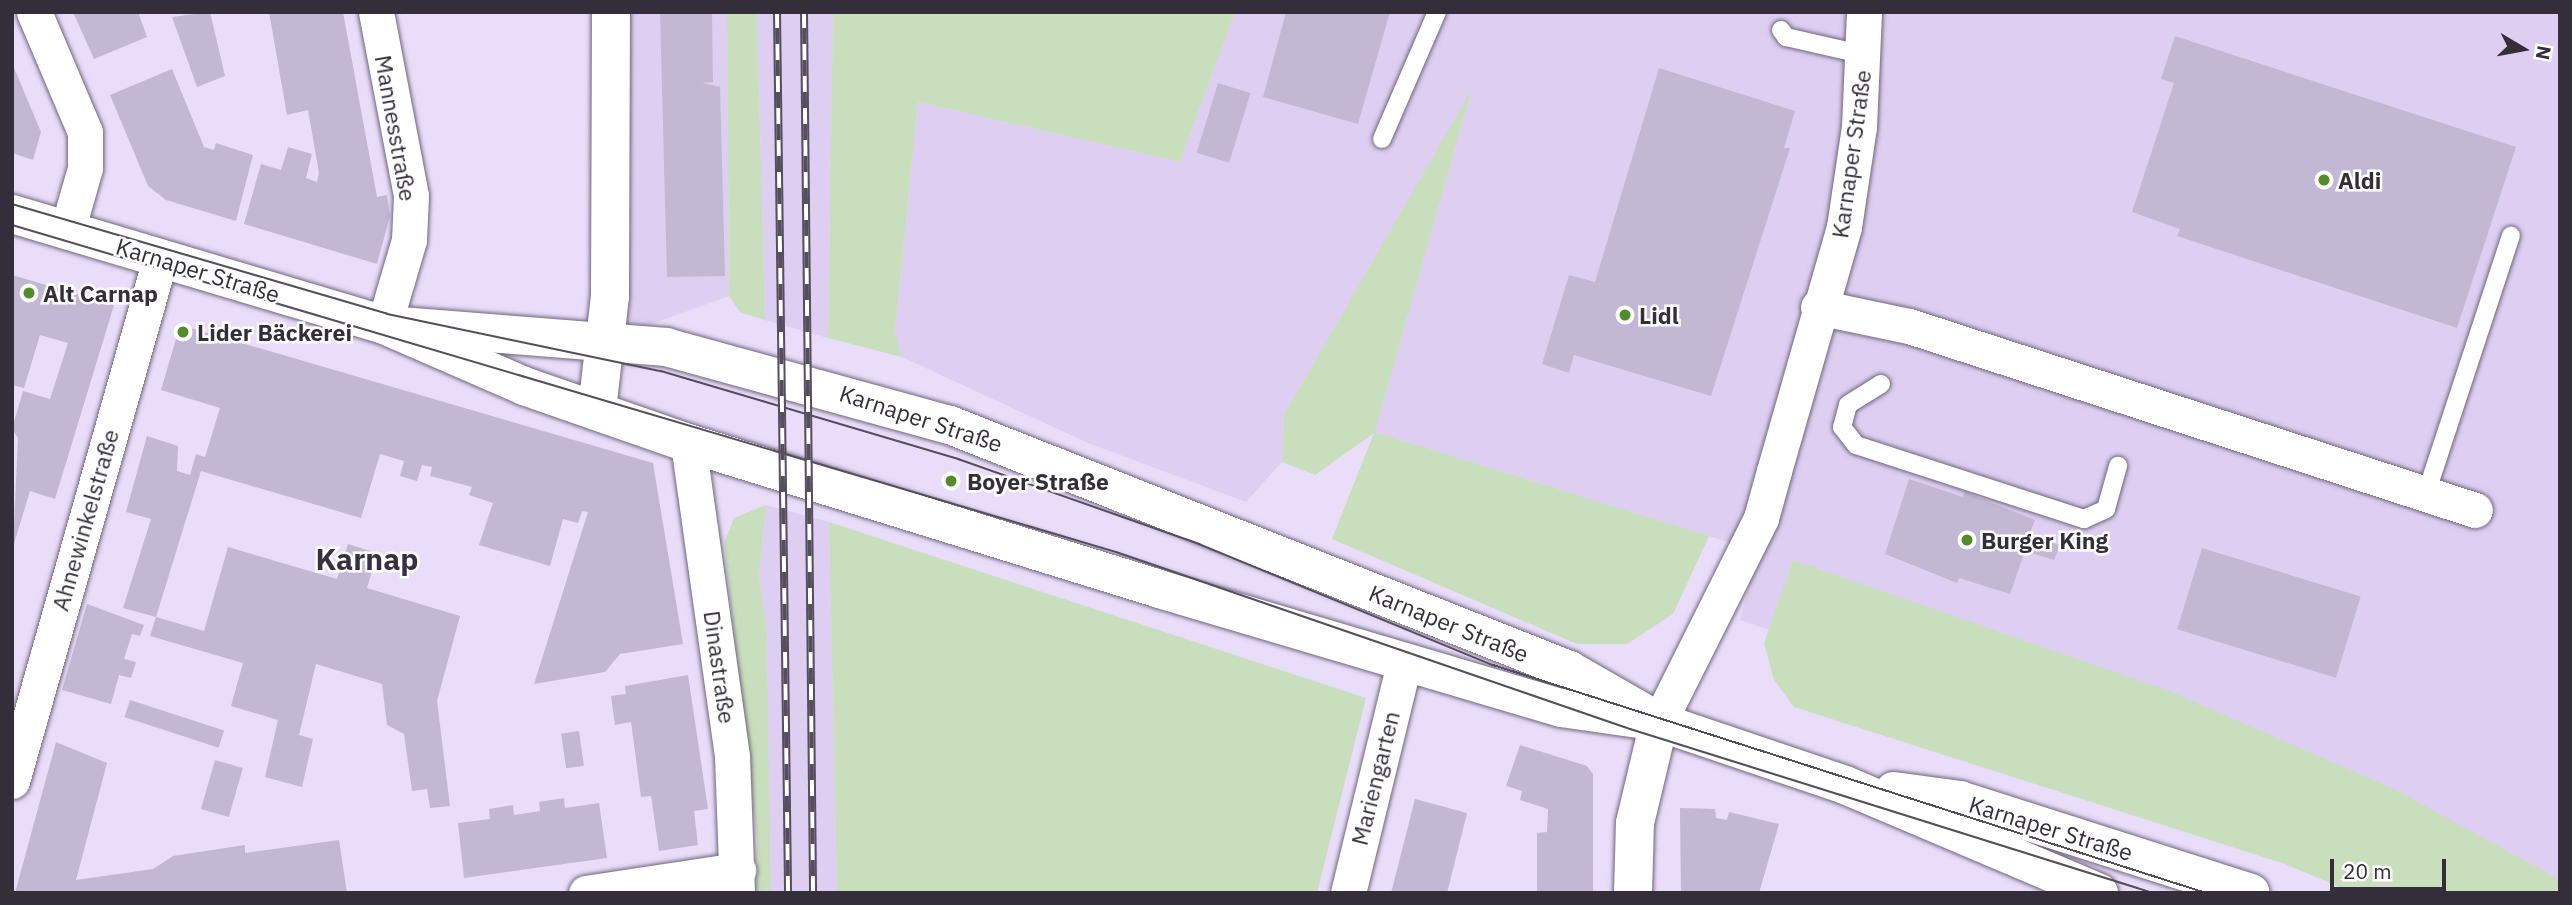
<!DOCTYPE html>
<html>
<head>
<meta charset="utf-8">
<style>
	body { margin:0 }
	#map { position:relative; width:2572px; height:905px; overflow:hidden; background:#e9ddfa; font-family:"IBM Plex Sans",sans-serif }
	div>[style] { position:absolute }
	.built>* { inset:0; background:#decff2 }
	.green>* { inset:0; background:#c8debc }
	.building>* { inset:0; background:#c3b8d3; transform-origin:0 0 }
	.roads { filter:drop-shadow(0 0 2px #70657e) drop-shadow(0 0 2px #70657e) }
	.lane>* { height:18px; margin:-9px; padding:0 9px; transform-origin:9px; border-radius:9px; background:#fff }
	.street>* { height:35px; margin:-17.5px; padding:0 17.5px; transform-origin:17.5px; border-radius:17.5px; background:#fff }
	.secondary>* { height:38px; margin:-19px; padding:0 19px; transform-origin:19px; border-radius:19px; background:#fff }
	.tram>* { height:2px; margin:-1px; padding:0 1px; transform-origin:1px; border-radius:1px; background:#554e5d }
	.rail>* { height:8px; margin-top:-4px; transform-origin:0; background:repeating-linear-gradient(90deg,#fff 0 16px,#554e5d 0 32px); box-sizing:border-box; border-block:2px solid #554e5d }
	.dots>* { width:19px; height:19px; translate:-50% -50%; box-sizing:border-box; border:4px solid #fff; border-radius:50% }
	span { translate:-50% -50%; white-space:nowrap; text-align:center; line-height:1.15; -webkit-text-stroke:5px #fff; paint-order:stroke }
	.street-label { font-size:23px; color:#332e39 }
	.poi-label { font-size:23px; color:#332e39; font-weight:700 }
	.left { translate:0 -50%; text-align:left }
	.district-label { font-size:30px; color:#392f45; font-weight:700 }
	.frame { position:absolute; inset:0; border:14px solid #332e39; pointer-events:none }
	.north { position:absolute; left:2488px; top:14px; width:70px; height:70px; -webkit-text-stroke:5px #fff; paint-order:stroke; rotate:100deg; font-size:19px; font-weight:700; line-height:28px; text-align:center; color:#332e39 }
	.north::after { content:''; display:block; margin:auto; width:24px; height:32px; background:#332e39; clip-path:polygon(50% 0,100% 100%,50% 72%,0 100%) }
	.scale { position:absolute; left:2330px; top:859px; width:116px; height:32px; box-sizing:border-box; border:4px solid #332e39; border-top:0; padding-left:9px; font-size:21px; line-height:24px; white-space:nowrap; color:#332e39; -webkit-text-stroke:5px #fff; paint-order:stroke }
</style>
</head>
<body>
<div id="map">
	<div class="built">
		<div style="clip-path:polygon(613px 12px,727px 12px,729px 296px,608px 340px)"></div>
		<div style="clip-path:polygon(757px 12px,833px 12px,828px 338px,765px 320px)"></div>
		<div style="clip-path:polygon(1235px 12px,2560px 12px,2560px 893px,1740px 620px,1822px 311px,1854px 125px,1747px 548px,1375px 432px,1471px 93px,1284px 415px,1282px 462px,1246px 502px,1088px 443px,902px 357px,895px 334px,918px 102px,1180px 162px)"></div>
		<div style="clip-path:polygon(766px 505px,829px 522px,837px 893px,771px 893px,767px 633px,759px 574px)"></div>
	</div>
	<div class="green">
		<div style="clip-path:polygon(727px 12px,757px 12px,765px 320px,740px 312px,729px 296px)"></div>
		<div style="clip-path:polygon(833px 12px,1235px 12px,1180px 162px,918px 102px,895px 333px,902px 357px,828px 338px)"></div>
		<div style="clip-path:polygon(1472px 89px,1375px 432px,1709px 536px,1673px 614px,1627px 644px,1577px 644px,1332px 539px,1374px 433px,1315px 475px,1282px 462px,1284px 415px)"></div>
		<div style="clip-path:polygon(766px 505px,759px 574px,767px 633px,771px 893px,756px 893px,757px 841px,724px 543px,734px 518px)"></div>
		<div style="clip-path:polygon(829px 522px,1366px 698px,1317px 893px,837px 893px)"></div>
		<div style="clip-path:polygon(1793px 560px,2172px 692px,2396px 790px,2560px 880px,2560px 893px,2354px 893px,2285px 864px,1794px 707px,1774px 680px,1764px 643px)"></div>
	</div>
	<div class="building">
		<div style="clip-path:polygon(73px 12px,138px 12px,147px 37px,94px 59px)"></div>
		<div style="clip-path:polygon(210px 12px,225px 76px,197px 87px,172px 17px)"></div>
		<div style="clip-path:polygon(269px 12px,343px 12px,377px 197px,387px 195px,390px 216px,377px 264px,244px 224px,261px 164px,281px 170px,288px 147px,312px 154px,306px 178px,317px 182px,319px 173px,308px 110px,287px 115px)"></div>
		<div style="clip-path:polygon(660px 12px,712px 12px,713px 82px,702px 83px,720px 87px,725px 276px,667px 277px)"></div>
		<div style="clip-path:polygon(1286px 12px,1390px 12px,1358px 124px,1263px 97px)"></div>
		<div style="clip-path:polygon(2175px 36px,2516px 147px,2457px 328px,2177px 236px,2180px 229px,2132px 212px,2174px 83px,2161px 79px)"></div>
		<div style="clip-path:polygon(12px 63px,41px 132px,33px 160px,12px 153px)"></div>
		<div style="clip-path:polygon(1659px 68px,1795px 111px,1784px 148px,1790px 148px,1711px 396px,1574px 355px,1569px 373px,1542px 364px,1569px 275px,1595px 282px)"></div>
		<div style="clip-path:polygon(172px 69px,204px 147px,214px 150px,216px 143px,253px 155px,236px 221px,166px 200px,148px 186px,110px 95px)"></div>
		<div style="left:1218px;top:83px;width:34px;height:73px;rotate:17deg"></div>
		<div style="clip-path:polygon(12px 275px,114px 305px,55px 499px,30px 491px,13px 547px,18px 438px,12px 429px,23px 391px,50px 399px,68px 343px,40px 335px,24px 388px,12px 385px)"></div>
		<div style="clip-path:polygon(180px 325px,653px 463px,683px 644px,620px 654px,605px 672px,534px 684px,588px 512px,582px 511px,578px 523px,563px 519px,550px 566px,479px 545px,493px 503px,469px 495px,472px 487px,430px 476px,432px 467px,422px 465px,417px 481px,400px 476px,404px 461px,380px 454px,361px 518px,201px 471px,156px 617px,123px 608px,151px 519px,126px 512px,147px 436px,178px 446px,177px 471px,190px 475px,196px 454px,205px 457px,220px 408px,161px 390px)"></div>
		<div style="clip-path:polygon(1909px 479px,1963px 497px,1965px 492px,2035px 520px,2029px 535px,2060px 545px,2054px 560px,2025px 551px,2010px 594px,1959px 578px,1957px 583px,1885px 554px)"></div>
		<div style="clip-path:polygon(348px 544px,377px 553px,367px 588px,460px 616px,437px 701px,450px 806px,430px 808px,427px 789px,412px 791px,404px 734px,387px 725px,382px 684px,316px 664px,299px 735px,313px 739px,302px 787px,265px 777px,278px 720px,231px 706px,243px 663px,150px 636px,156px 617px,204px 631px,228px 547px,337px 579px)"></div>
		<div style="left:2202px;top:548px;width:166px;height:85px;rotate:17deg"></div>
		<div style="clip-path:polygon(87px 604px,144px 625px,140px 636px,132px 634px,124px 659px,136px 662px,131px 678px,119px 675px,111px 704px,62px 690px)"></div>
		<div style="clip-path:polygon(688px 675px,708px 809px,694px 811px,698px 845px,659px 851px,651px 796px,641px 797px,631px 722px,615px 725px,611px 696px,626px 694px,625px 686px)"></div>
		<div style="left:130px;top:700px;width:99px;height:18px;rotate:18deg"></div>
		<div style="left:579px;top:731px;width:35px;height:18px;rotate:82deg"></div>
		<div style="clip-path:polygon(56px 742px,107px 763px,76px 880px,153px 869px,173px 856px,245px 845px,245px 853px,339px 840px,347px 893px,15px 893px)"></div>
		<div style="clip-path:polygon(1520px 745px,1587px 766px,1593px 774px,1593px 893px,1537px 893px,1537px 833px,1547px 832px,1548px 809px,1520px 800px,1522px 791px,1506px 786px)"></div>
		<div style="left:215px;top:760px;width:29px;height:51px;rotate:16deg"></div>
		<div style="clip-path:polygon(564px 798px,565px 808px,599px 803px,607px 858px,464px 878px,458px 823px,490px 819px,489px 809px,513px 805px,514px 815px,540px 811px,539px 802px)"></div>
		<div style="clip-path:polygon(1415px 799px,1467px 813px,1447px 893px,1391px 893px)"></div>
		<div style="clip-path:polygon(1680px 808px,1715px 809px,1716px 818px,1727px 820px,1729px 812px,1779px 824px,1759px 893px,1681px 893px)"></div>
	</div>
	<div class="roads">
		<div class="lane">
			<div style="left:1781px;top:30px;width:9px;rotate:54deg"></div>
			<div style="left:1786px;top:37px;width:81px;rotate:12.8deg"></div>
			<div style="left:1382px;top:139px;width:138px;rotate:-66.6deg"></div>
			<div style="left:1881px;top:384px;width:39px;rotate:148deg"></div>
			<div style="left:1848px;top:405px;width:23px;rotate:105deg"></div>
			<div style="left:1842px;top:427px;width:23px;rotate:52deg"></div>
			<div style="left:1856px;top:445px;width:240px;rotate:18deg"></div>
			<div style="left:2084px;top:519px;width:24px;rotate:-24deg"></div>
			<div style="left:2106px;top:509px;width:45px;rotate:-74.4deg"></div>
			<div style="left:2426px;top:494px;width:272px;rotate:-71.8deg"></div>
		</div>
		<div class="street">
			<div style="left:34px;top:12px;width:130px;rotate:67deg"></div>
			<div style="left:85px;top:132px;width:36px;rotate:90deg"></div>
			<div style="left:85px;top:168px;width:66px;rotate:105.9deg"></div>
			<div style="left:376px;top:12px;width:187px;rotate:79.2deg"></div>
			<div style="left:411px;top:196px;width:44px;rotate:92.6deg"></div>
			<div style="left:409px;top:240px;width:89px;rotate:106.4deg"></div>
			<div style="left:1818px;top:307px;width:93px;rotate:11.8deg"></div>
			<div style="left:1909px;top:326px;width:595px;rotate:18.01deg"></div>
			<div style="left:688px;top:443px;width:316px;rotate:82deg"></div>
			<div style="left:732px;top:756px;width:137px;rotate:87.9deg"></div>
			<div style="left:1659px;top:722px;width:228px;rotate:-63.4deg"></div>
			<div style="left:1761px;top:518px;width:49px;rotate:-74.5deg"></div>
			<div style="left:1774px;top:471px;width:254px;rotate:-74deg"></div>
			<div style="left:1844px;top:227px;width:101px;rotate:-81.5deg"></div>
			<div style="left:1859px;top:127px;width:115px;rotate:-87.5deg"></div>
			<div style="left:12px;top:781px;width:543px;rotate:-74.17deg"></div>
			<div style="left:586px;top:893px;width:154px;rotate:-8.6deg"></div>
			<div style="left:1348px;top:893px;width:237px;rotate:-76.3deg"></div>
		</div>
		<div class="secondary">
			<div style="left:12px;top:214px;width:388px;rotate:16.6deg"></div>
			<div style="left:384px;top:325px;width:153px;rotate:23.5deg"></div>
			<div style="left:524px;top:386px;width:174px;rotate:19.2deg"></div>
			<div style="left:688px;top:443px;width:493px;rotate:17.2deg"></div>
			<div style="left:1159px;top:589px;width:419px;rotate:16.5deg"></div>
			<div style="left:1561px;top:708px;width:99px;rotate:8.1deg"></div>
			<div style="left:1659px;top:722px;width:196px;rotate:18.7deg"></div>
			<div style="left:1845px;top:785px;width:276px;rotate:23deg"></div>
			<div style="left:400px;top:326px;width:267px;rotate:4.5deg"></div>
			<div style="left:666px;top:347px;width:295px;rotate:15.4deg"></div>
			<div style="left:950px;top:425px;width:666px;rotate:21.59deg"></div>
			<div style="left:1569px;top:670px;width:84px;rotate:29.9deg"></div>
			<div style="left:597px;top:410px;width:115px;rotate:-83.5deg"></div>
			<div style="left:610px;top:296px;width:284px;rotate:-89.8deg"></div>
			<div style="left:1894px;top:791px;width:67px;rotate:7.8deg"></div>
			<div style="left:1960px;top:800px;width:305px;rotate:17.7deg"></div>
			<div style="left:1633px;top:893px;width:70px;rotate:-88.4deg"></div>
			<div style="left:1635px;top:823px;width:104px;rotate:-76.6deg"></div>
		</div>
	</div>
	<div class="tram">
		<div style="left:12px;top:204px;width:391px;rotate:16.3deg"></div>
		<div style="left:387px;top:314px;width:280px;rotate:11.8deg"></div>
		<div style="left:661px;top:371px;width:310px;rotate:16.5deg"></div>
		<div style="left:958px;top:459px;width:256px;rotate:19.4deg"></div>
		<div style="left:1199px;top:544px;width:318px;rotate:22.4deg"></div>
		<div style="left:1493px;top:665px;width:749px;rotate:17.73deg"></div>
		<div style="left:12px;top:225px;width:1151px;rotate:16.5deg"></div>
		<div style="left:1116px;top:552px;width:544px;rotate:19deg"></div>
		<div style="left:1630px;top:729px;width:548px;rotate:17.41deg"></div>
	</div>
	<div class="rail">
		<div style="left:777px;top:12px;width:881px;rotate:89.28deg"></div>
		<div style="left:804px;top:12px;width:881px;rotate:89.41deg"></div>
	</div>
	<div class="dots">
		<div style="left:2324px;top:180px;background:#538d2a"></div>
		<div style="left:29px;top:293px;background:#538d2a"></div>
		<div style="left:1625px;top:315px;background:#538d2a"></div>
		<div style="left:183px;top:332px;background:#538d2a"></div>
		<div style="left:951px;top:481px;background:#538d2a"></div>
		<div style="left:1967px;top:540px;background:#538d2a"></div>
	</div>
	<div class="street-label">
		<span style="left:396px;top:128px;rotate:80deg">Mannesstraße</span>
		<span style="left:1851px;top:154px;rotate:-82deg">Karnaper Straße</span>
		<span style="left:198px;top:270px;rotate:17deg">Karnaper Straße</span>
		<span style="left:921px;top:418px;rotate:18deg">Karnaper Straße</span>
		<span style="left:85px;top:520px;rotate:-74deg">Ahnewinkelstraße</span>
		<span style="left:1449px;top:623px;rotate:22deg">Karnaper Straße</span>
		<span style="left:720px;top:667px;rotate:82deg">Dinastraße</span>
		<span style="left:1375px;top:778px;rotate:-76deg">Mariengarten</span>
		<span style="left:2051px;top:828px;rotate:17deg">Karnaper Straße</span>
	</div>
	<div class="poi-label">
		<span class="left" style="left:2338px;top:180px">Aldi</span>
		<span class="left" style="left:43px;top:293px">Alt Carnap</span>
		<span class="left" style="left:1639px;top:315px">Lidl</span>
		<span class="left" style="left:197px;top:332px">Lider Bäckerei</span>
		<span class="left" style="left:967px;top:481px">Boyer Straße</span>
		<span class="left" style="left:1981px;top:540px">Burger King</span>
	</div>
	<div class="district-label">
		<span style="left:367px;top:559px">Karnap</span>
	</div>
	<div class="frame"></div>
	<div class="north">N</div>
	<div class="scale">20 m</div>
</div>
</body>
</html>
